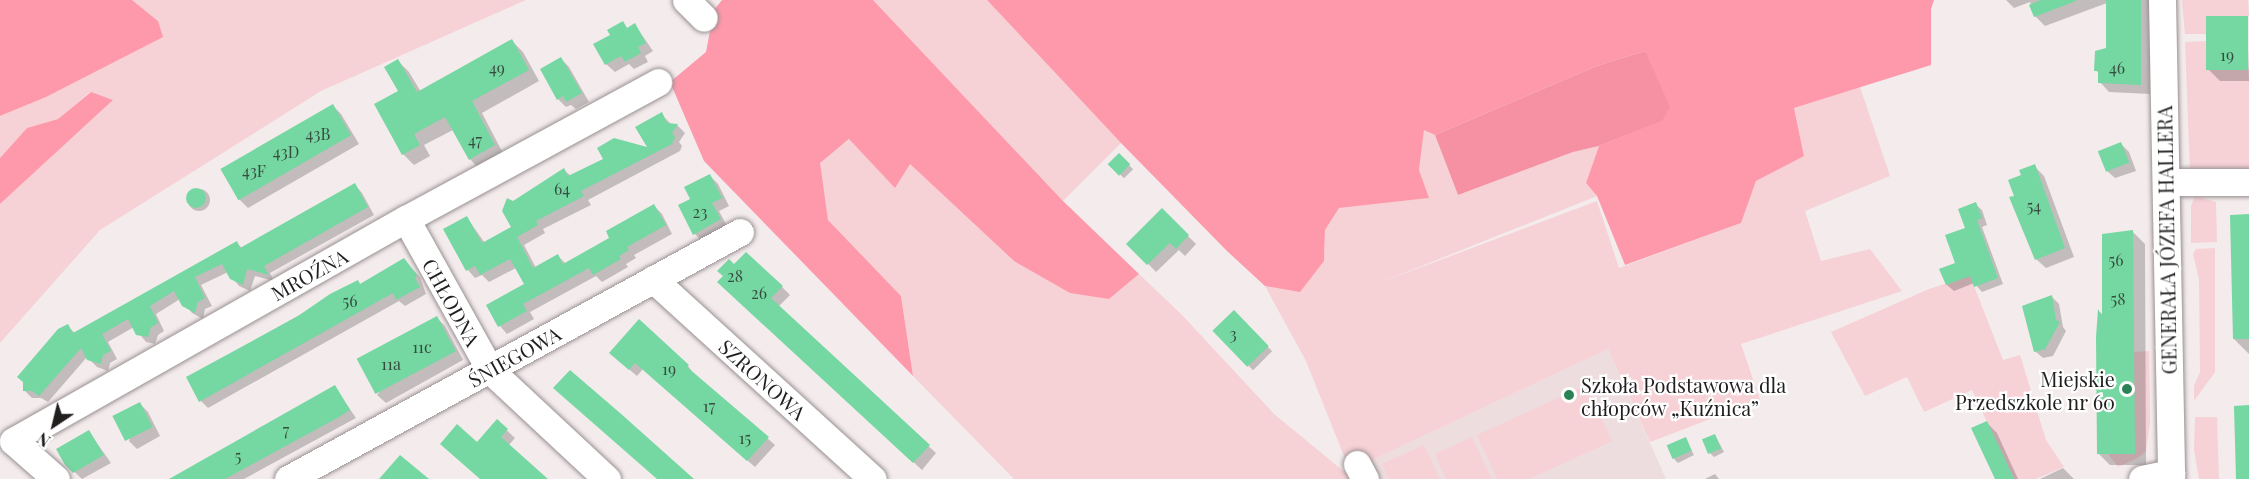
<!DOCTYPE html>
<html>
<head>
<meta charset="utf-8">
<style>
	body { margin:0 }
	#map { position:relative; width:2249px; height:479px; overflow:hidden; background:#f4ebec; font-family:"Playfair Display",serif }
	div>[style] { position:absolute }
	.built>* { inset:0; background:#eedddf }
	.green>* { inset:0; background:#f6d1d6 }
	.forest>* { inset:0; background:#fd99ab }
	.water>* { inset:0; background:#f591a3 }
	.shadow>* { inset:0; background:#0003; transform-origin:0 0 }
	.round { border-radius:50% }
	.building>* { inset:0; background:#75d7a1; transform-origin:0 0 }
	.roads { filter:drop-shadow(0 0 2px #989091) drop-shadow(0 0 2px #989091) }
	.minor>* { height:27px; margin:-13.5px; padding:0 13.5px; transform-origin:13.5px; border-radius:13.5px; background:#fff }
	.dots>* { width:16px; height:16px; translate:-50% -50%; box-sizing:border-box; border:3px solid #fff; border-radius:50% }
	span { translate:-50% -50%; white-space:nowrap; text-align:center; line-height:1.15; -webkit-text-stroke:4.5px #fff; paint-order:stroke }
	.number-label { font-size:16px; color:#364c3f }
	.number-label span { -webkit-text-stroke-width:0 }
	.street-label { font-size:20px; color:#211e1e }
	.poi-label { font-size:20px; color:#211e1e }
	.right { translate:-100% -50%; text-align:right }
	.left { translate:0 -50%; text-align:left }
	.north { position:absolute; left:24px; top:395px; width:60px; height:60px; -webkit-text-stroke:4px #fff; paint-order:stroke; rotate:215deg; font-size:16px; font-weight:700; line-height:24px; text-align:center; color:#211e1e }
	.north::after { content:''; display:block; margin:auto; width:21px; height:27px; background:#211e1e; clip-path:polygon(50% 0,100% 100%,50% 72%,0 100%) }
</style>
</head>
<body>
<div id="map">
	<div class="built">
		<div style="clip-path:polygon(1608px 349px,1666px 479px,1379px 479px,1370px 461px)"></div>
	</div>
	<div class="green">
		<div style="clip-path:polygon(132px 0,526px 0,321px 91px,100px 230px,0 343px,0 204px,113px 100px,90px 92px,58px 119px,27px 128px,0 158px,0 116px,46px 97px,158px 21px)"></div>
		<div style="clip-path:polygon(873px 0,987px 0,1121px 143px,1063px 201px)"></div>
		<div style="clip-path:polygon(2182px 0,2248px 0,2249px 16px,2206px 16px,2206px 34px,2185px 34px)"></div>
		<div style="clip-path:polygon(2206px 41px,2206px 69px,2249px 69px,2249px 173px,2190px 172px,2185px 42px)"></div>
		<div style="clip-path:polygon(1860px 87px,1890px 176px,1805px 211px,1821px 261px,1870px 249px,1902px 291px,1741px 344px,1760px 400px,1650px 442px,1608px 349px,1370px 461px,1348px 466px,1306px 361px,1265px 286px,1300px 291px,1324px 261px,1325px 230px,1339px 208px,1428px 198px,1419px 170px,1424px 129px,1435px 135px,1458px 195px,1573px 152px,1599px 146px,1586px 183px,1597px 196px,1379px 283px,1597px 201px,1619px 268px,1741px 223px,1756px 181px,1804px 155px,1794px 108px)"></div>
		<div style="clip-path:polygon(850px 139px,910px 164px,1014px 261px,1109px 299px,1139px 274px,1182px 315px,1274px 414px,1353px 479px,1014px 479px,913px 376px,901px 296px,828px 220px,819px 163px)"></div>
		<div style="clip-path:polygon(2195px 196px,2216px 202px,2217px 242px,2191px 243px,2191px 206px)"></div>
		<div style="clip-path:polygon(2215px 248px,2215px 372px,2194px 401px,2194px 386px,2200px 372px,2199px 279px,2193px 254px,2196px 249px)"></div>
		<div style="clip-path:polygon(1970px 276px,2003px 360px,2020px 355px,2046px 440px,2064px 467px,2036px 479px,2014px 479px,1972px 390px,1924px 412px,1907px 377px,1865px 396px,1831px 332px,1929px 289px)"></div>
		<div style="clip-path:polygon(2149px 351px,2150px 423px,2146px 451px,2138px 458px,2118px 467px,2108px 454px,2133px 352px)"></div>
		<div style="clip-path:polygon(1586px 385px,1612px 441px,1529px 479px,1497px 479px,1477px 435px)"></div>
		<div style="clip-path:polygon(2195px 417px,2217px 417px,2219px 479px,2199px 479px,2194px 450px)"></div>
		<div style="clip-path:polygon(1472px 437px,1492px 479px,1446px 479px,1435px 454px)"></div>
		<div style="clip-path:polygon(1424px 445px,1440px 479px,1389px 479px,1382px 464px)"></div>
	</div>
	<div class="forest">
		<div style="clip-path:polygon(0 0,132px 0,158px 21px,163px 37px,46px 97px,0 116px)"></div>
		<div style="clip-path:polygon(722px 0,873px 0,1063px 201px,1139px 274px,1109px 299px,1070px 293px,1014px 261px,910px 164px,895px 188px,849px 139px,820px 163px,828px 220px,901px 296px,913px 376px,704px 161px,670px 82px,706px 52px,714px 10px)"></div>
		<div style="clip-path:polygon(987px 0,1934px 0,1931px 9px,1931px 65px,1794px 108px,1804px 156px,1756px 181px,1741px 223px,1625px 265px,1597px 196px,1586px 183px,1599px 146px,1661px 121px,1645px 51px,1597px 66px,1435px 135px,1424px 130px,1419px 170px,1429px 198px,1339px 208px,1325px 230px,1324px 261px,1300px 292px,1265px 286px,1227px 251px,1121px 143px)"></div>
		<div style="clip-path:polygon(91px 92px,113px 100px,0 204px,0 158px,27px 128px,58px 119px)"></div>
	</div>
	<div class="water">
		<div style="clip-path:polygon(1645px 51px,1670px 107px,1662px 121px,1599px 146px,1573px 152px,1458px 195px,1435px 135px,1597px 66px)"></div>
	</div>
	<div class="shadow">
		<div style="clip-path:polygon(2006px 0,2150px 0,2150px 94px,2109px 92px,2100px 82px,2099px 74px,2096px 70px,2107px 50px,2107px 3px,2045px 26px,2035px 16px,2030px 2px,2014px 8px)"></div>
		<div style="clip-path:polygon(2247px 17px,2249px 81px,2220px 81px,2208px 69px)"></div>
		<div style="clip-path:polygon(622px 23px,628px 29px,635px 25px,653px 51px,645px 56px,648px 62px,634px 69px,629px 64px,615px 72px,606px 64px,612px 35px)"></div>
		<div style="clip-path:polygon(512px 41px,523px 52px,539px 81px,482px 113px,505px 157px,481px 171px,470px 159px,453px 130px,424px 145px,430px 156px,414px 165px,403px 154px,398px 61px,409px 72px,421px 92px)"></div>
		<div style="clip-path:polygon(561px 59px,569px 67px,589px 102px,576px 109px,571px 105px,566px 107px,558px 99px)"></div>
		<div style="clip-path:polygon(333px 106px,341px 114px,359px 144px,248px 208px,240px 200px,222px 170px)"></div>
		<div style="clip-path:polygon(661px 114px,671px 124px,677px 125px,685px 133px,679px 142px,682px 146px,680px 151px,588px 200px,591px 205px,543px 229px,545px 233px,524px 245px,536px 268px,558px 256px,566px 264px,611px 239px,654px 206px,662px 214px,672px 234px,634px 255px,636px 258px,626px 264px,628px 267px,602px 282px,596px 276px,530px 312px,534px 319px,507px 334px,500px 326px,526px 285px,516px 268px,489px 282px,482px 275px,475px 278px,468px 270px,445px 230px,467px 218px,485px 243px,513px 228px,513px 203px,564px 170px,571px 176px,650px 149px)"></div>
		<div style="clip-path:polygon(2120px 143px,2129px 152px,2136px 171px,2115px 178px,2106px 170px)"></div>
		<div style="left:1119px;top:155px;width:20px;height:13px;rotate:45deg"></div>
		<div style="clip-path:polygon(2034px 166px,2044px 176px,2074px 257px,2046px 268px,2036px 259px,2016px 197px,2023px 176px)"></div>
		<div style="clip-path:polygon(710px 176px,718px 184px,729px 206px,719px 211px,728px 228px,703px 242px,695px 234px,692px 199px)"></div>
		<div style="clip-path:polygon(355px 185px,362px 193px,374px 215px,270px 273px,274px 281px,255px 276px,250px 291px,239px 286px,228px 272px,201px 285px,212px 306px,205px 309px,203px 319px,192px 313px,180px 299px,156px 314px,164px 331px,158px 335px,155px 344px,146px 342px,134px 327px,108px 342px,117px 359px,110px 363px,108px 371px,97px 367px,87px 357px,48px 402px,41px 398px,32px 398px,24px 390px,67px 326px,75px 333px,236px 242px,242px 248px)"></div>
		<div class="round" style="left:188px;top:189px;width:22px;height:22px"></div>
		<div style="clip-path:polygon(1975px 204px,1982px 210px,1987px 225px,1982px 227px,2003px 284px,1982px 292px,1974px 283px,1954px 291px,1947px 285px,1941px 270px,1957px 264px)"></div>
		<div style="clip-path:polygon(1162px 210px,1196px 244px,1185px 256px,1179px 250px,1156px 272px,1129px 244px)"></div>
		<div style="clip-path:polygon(2249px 216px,2249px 354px,2234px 339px)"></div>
		<div style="clip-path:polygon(2133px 232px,2145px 244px,2146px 465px,2110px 465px,2098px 453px,2100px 312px,2104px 316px)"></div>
		<div style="clip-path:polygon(404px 260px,420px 277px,426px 294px,405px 306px,399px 301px,208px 408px,201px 401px,188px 378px,358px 282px,361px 285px)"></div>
		<div style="clip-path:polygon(734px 266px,771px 276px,790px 295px,778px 307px,936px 453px,922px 470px,727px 290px)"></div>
		<div style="clip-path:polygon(2052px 297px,2059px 304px,2063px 327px,2066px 331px,2053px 356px,2043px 358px,2035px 351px)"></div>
		<div style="left:1234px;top:313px;width:54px;height:27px;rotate:45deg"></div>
		<div style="clip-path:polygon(436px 317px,445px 326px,463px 360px,386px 403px,377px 395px)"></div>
		<div style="clip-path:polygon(618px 360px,688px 366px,694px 374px,775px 445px,755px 467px,643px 369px,637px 376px)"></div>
		<div style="clip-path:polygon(335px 387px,356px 418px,244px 479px,171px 479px)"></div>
		<div style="clip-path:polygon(140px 404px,148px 412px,160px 436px,137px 449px,129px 441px)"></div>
		<div style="clip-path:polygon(497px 421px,515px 438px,509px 445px,546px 479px,480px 479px,477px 444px)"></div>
		<div style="clip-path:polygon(1987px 423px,1997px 433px,2018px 479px,1996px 479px)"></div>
		<div style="clip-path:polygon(89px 432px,111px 463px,82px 479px,66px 464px)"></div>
		<div style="clip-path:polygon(1715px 435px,1724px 452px,1714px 457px,1710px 453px)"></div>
		<div style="clip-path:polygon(1685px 439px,1694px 455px,1678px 463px,1674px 459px)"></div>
		<div style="clip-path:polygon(2063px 468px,2074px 479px,2040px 479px)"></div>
		<div style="clip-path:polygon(1715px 474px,1719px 479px,1705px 479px)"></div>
	</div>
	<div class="building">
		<div style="clip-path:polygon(2041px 0,2076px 0,2076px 1px,2034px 17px,2029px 5px)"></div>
		<div style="clip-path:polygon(2106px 0,2141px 0,2141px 85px,2098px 83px,2098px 71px,2094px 71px,2095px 51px,2106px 48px)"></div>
		<div style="left:2206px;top:16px;width:42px;height:54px"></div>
		<div style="clip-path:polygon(623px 21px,627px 28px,635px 23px,646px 43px,638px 47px,641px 53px,625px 62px,621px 56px,605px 65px,593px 44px,610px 35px,607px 30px)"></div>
		<div style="clip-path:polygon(512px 39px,529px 70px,472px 101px,495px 145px,469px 160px,445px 117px,414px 134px,420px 145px,402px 155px,374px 104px,398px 91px,384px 67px,398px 59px,417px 92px)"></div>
		<div style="clip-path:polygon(561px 57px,582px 93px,566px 102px,563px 96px,557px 100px,540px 69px)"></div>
		<div style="left:333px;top:104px;width:36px;height:130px;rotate:60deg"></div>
		<div style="clip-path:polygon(662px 112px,667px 123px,678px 124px,672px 133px,675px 137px,672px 144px,581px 191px,584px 196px,536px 221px,538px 225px,517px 237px,533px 268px,558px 254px,563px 264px,609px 238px,606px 231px,654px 204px,666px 225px,627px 247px,629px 250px,619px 256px,621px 259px,593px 275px,589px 268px,523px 304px,527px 311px,498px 327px,486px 305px,524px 284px,510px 259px,480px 275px,475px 266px,466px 271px,443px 229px,467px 216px,482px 243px,511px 227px,502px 211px,507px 198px,513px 201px,564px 168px,568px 176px,603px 159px,597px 148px,614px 138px,647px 147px,635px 127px)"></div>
		<div style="left:2121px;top:142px;width:22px;height:25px;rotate:68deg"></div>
		<div style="left:1119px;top:153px;width:16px;height:16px;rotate:45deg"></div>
		<div style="clip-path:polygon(2035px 164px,2065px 248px,2035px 260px,2009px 197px,2014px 196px,2008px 180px,2021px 175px,2019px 170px)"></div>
		<div style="clip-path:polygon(710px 174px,722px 198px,712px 203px,721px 219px,693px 235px,678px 205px,690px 199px,684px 187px)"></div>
		<div style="clip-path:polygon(355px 183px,368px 207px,264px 266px,269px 275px,247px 269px,243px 285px,230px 279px,222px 264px,195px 277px,205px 298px,198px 302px,195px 313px,182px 306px,174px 291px,150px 306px,158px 323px,151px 327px,148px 337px,136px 335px,128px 319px,102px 334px,111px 351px,103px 355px,101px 364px,87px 360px,81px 348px,39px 396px,32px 391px,23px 391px,23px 382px,17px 377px,58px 329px,68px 324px,73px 333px,237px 241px,240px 248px)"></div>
		<div class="round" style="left:186px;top:188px;width:20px;height:20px"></div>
		<div style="clip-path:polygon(1976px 202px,1982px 218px,1977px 220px,1998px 278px,1974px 287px,1970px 276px,1946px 285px,1939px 269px,1955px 263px,1945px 235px,1965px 228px,1958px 209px)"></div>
		<div style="clip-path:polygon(1162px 208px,1189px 235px,1176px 249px,1170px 243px,1147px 265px,1126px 244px)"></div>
		<div style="clip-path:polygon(2249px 214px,2249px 339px,2233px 339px,2230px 215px)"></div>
		<div style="clip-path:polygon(2133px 230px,2135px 454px,2097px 454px,2096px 337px,2098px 309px,2102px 316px,2102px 234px)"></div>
		<div style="clip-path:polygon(746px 252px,783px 286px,771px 298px,930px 445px,913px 463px,717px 282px,723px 276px,717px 271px,729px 259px,734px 264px)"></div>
		<div style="clip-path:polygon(404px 258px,417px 275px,415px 278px,420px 287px,396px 300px,393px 293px,199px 402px,186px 377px,298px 316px,330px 294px,358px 280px,360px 284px)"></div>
		<div style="clip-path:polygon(2052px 295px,2056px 320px,2060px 322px,2045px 349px,2034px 352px,2022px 306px)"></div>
		<div style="left:1234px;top:310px;width:50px;height:30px;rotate:46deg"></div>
		<div style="left:437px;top:316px;width:40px;height:91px;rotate:62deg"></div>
		<div style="clip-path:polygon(639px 319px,689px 365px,687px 367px,769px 437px,747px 461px,635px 363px,629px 370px,609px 353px)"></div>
		<div style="clip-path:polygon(570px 370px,620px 413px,694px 479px,657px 479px,553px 388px)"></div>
		<div style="clip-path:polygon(335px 385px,350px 410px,339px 417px,225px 479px,169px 479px)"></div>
		<div style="left:140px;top:402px;width:28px;height:31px;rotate:63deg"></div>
		<div style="clip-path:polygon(2249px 405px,2249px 479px,2236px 479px,2234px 406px)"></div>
		<div style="clip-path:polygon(497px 419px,508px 429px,501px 437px,548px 479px,480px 479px,440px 444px,457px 424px,477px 442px)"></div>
		<div style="clip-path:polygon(1987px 421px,1996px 440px,2014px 479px,1995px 479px,1971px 428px)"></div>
		<div style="clip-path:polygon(89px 430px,104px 455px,73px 473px,65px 465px,56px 449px)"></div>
		<div style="left:1715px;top:434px;width:16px;height:14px;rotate:68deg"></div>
		<div style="left:1686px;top:437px;width:15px;height:21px;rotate:67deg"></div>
		<div style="clip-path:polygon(400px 455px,429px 479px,379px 479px)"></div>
	</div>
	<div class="roads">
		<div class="minor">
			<div style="left:686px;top:0;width:25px;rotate:45deg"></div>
			<div style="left:2162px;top:0;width:479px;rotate:88.9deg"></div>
			<div style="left:2166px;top:182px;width:83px"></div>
			<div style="left:406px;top:219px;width:173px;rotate:60.9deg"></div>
			<div style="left:490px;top:370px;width:160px;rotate:43deg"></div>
			<div style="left:653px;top:279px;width:297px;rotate:42.3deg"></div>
			<div style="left:1357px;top:464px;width:17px;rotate:62deg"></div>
			<div style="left:56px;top:479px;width:57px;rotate:-138.5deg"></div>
			<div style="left:13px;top:441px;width:451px;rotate:-29.5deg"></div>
			<div style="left:406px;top:219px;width:287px;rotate:-28.5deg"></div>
			<div style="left:288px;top:479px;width:515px;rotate:-28.65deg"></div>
			<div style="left:2142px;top:479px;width:30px;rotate:-12deg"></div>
		</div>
	</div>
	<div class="dots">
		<div style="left:2127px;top:389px;background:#2a8256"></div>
		<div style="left:1569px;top:395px;background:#2a8256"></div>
	</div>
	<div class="number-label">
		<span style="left:2227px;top:55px">19</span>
		<span style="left:497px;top:68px">49</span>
		<span style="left:2117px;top:68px">46</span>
		<span style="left:318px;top:134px">43B</span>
		<span style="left:475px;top:140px">47</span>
		<span style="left:286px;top:152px">43D</span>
		<span style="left:254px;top:171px">43F</span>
		<span style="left:562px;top:189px">64</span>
		<span style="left:2034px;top:206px">54</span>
		<span style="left:700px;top:212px">23</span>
		<span style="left:2116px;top:260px">56</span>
		<span style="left:735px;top:276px">28</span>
		<span style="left:759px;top:293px">26</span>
		<span style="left:2118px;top:299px">58</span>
		<span style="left:350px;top:301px">56</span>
		<span style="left:1233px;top:334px">3</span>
		<span style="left:422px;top:347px">11c</span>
		<span style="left:391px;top:364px">11a</span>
		<span style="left:669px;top:369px">19</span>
		<span style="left:709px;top:406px">17</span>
		<span style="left:286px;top:430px">7</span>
		<span style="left:745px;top:438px">15</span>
		<span style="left:238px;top:456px">5</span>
	</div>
	<div class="street-label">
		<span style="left:2166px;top:240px;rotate:-91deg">GENERAŁA JÓZEFA HALLERA</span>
		<span style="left:309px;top:274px;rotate:-29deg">MROŹNA</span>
		<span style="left:452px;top:302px;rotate:61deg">CHŁODNA</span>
		<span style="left:514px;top:356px;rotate:-29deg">ŚNIEGOWA</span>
		<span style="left:763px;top:379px;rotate:42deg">SZRONOWA</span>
	</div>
	<div class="poi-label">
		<span class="right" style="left:2115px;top:390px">Miejskie<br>Przedszkole nr 60</span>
		<span class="left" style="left:1581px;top:396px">Szkoła Podstawowa dla<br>chłopców „Kuźnica”</span>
	</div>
	<div class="north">N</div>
</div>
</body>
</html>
